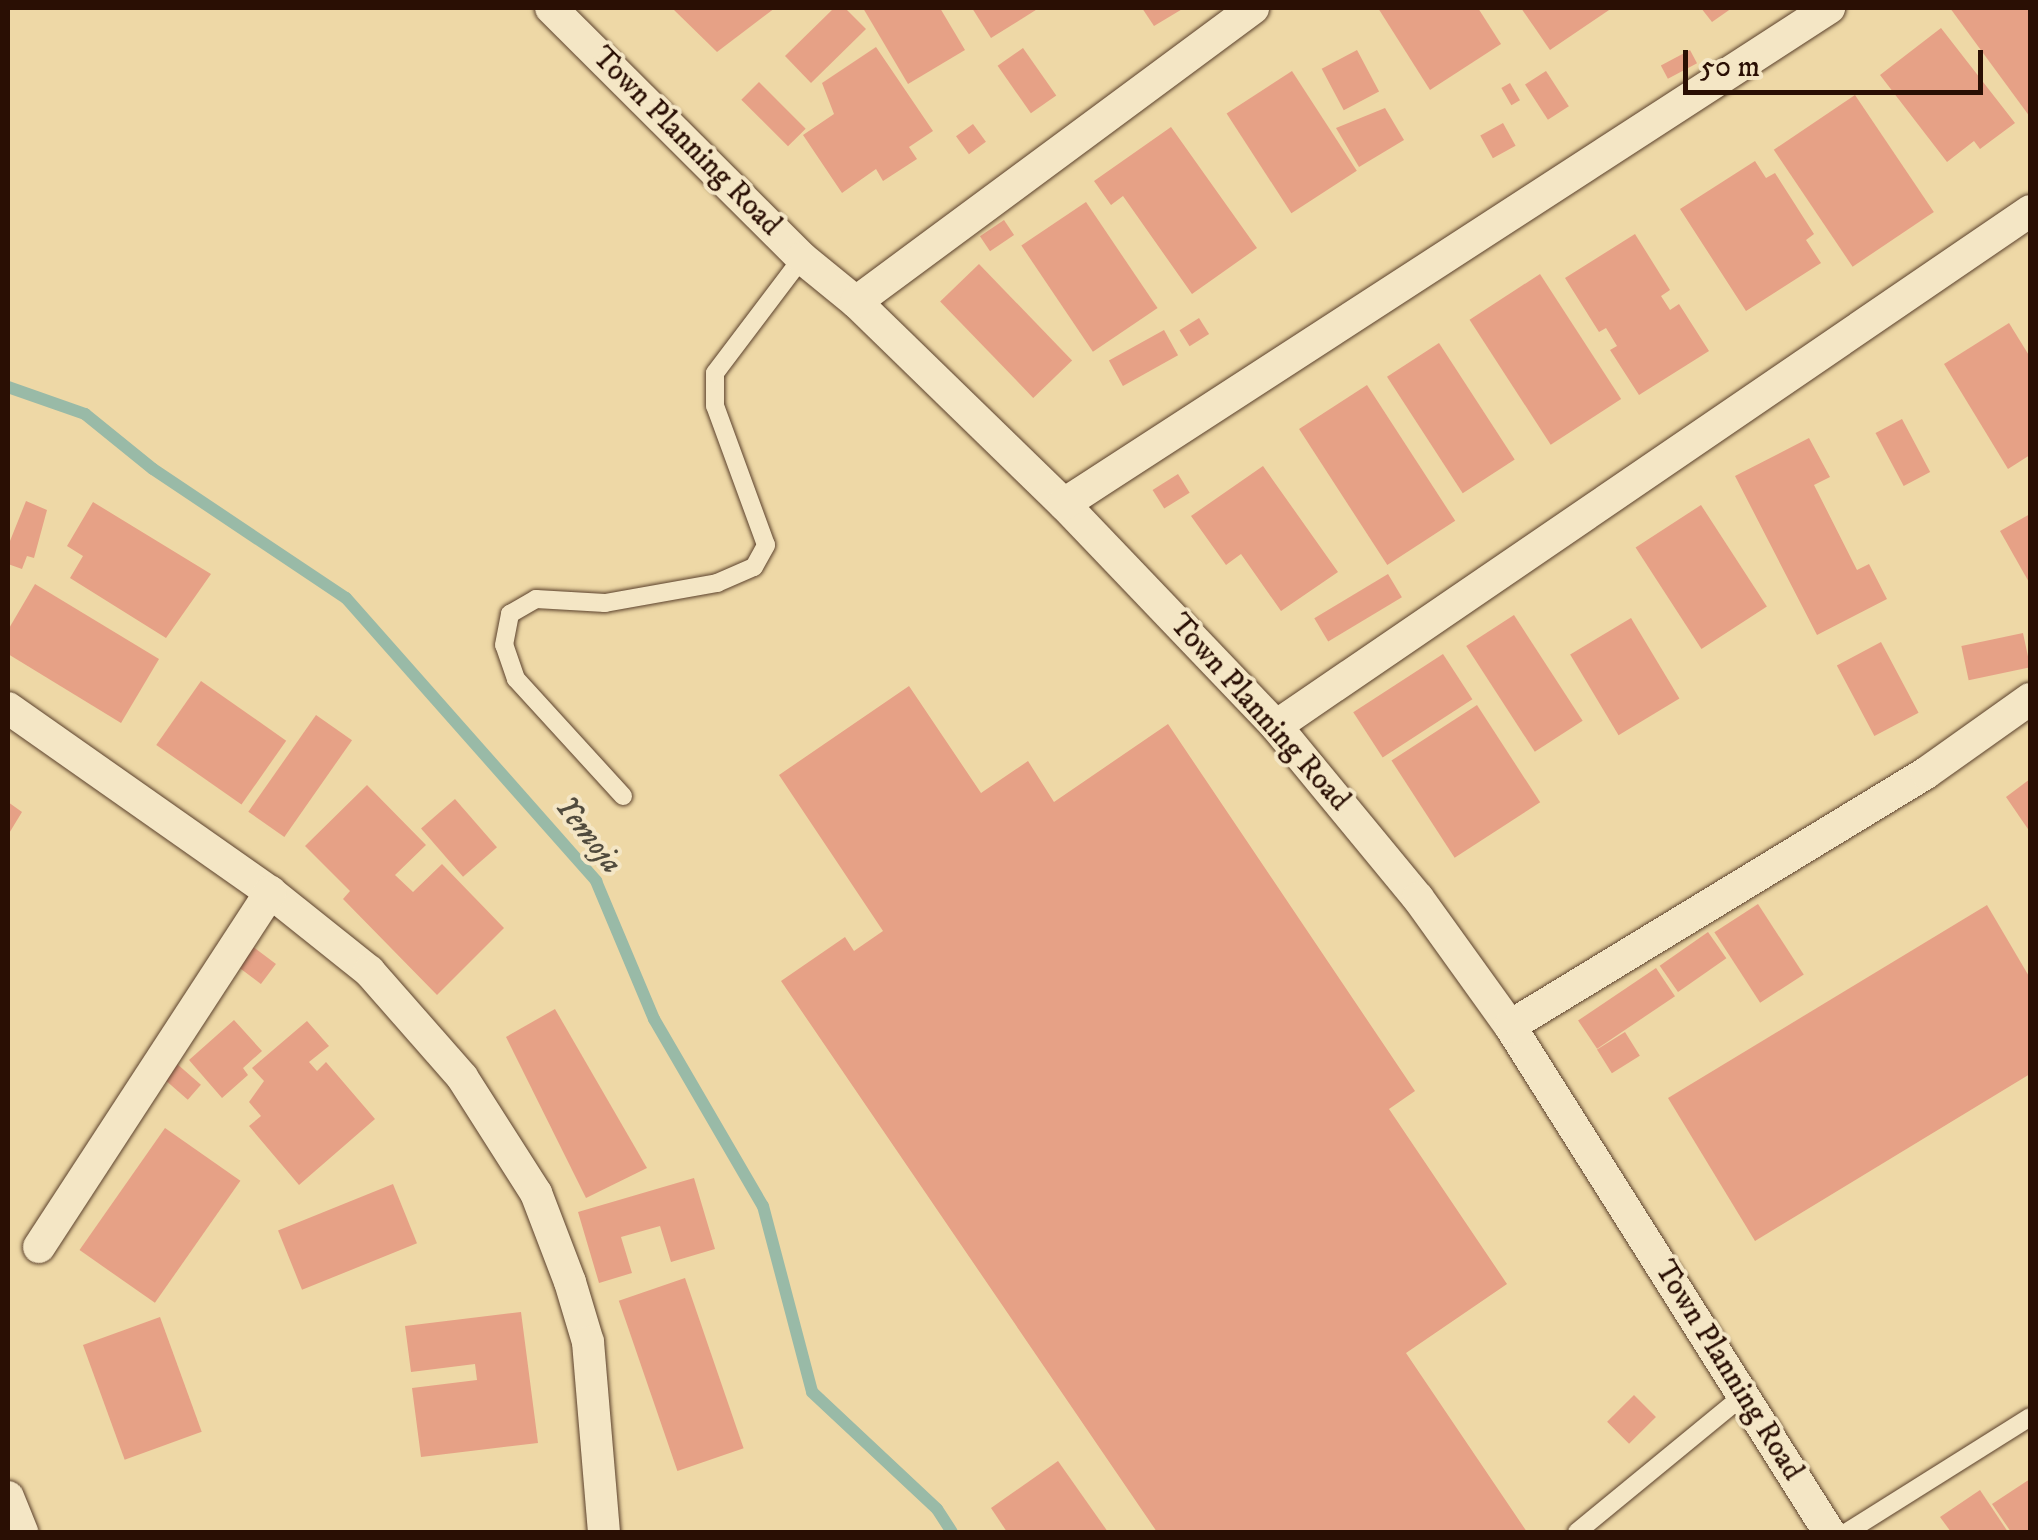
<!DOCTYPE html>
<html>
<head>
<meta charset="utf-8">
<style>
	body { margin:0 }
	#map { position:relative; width:2038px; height:1540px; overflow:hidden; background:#eed8a6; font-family:"IM FELL DW Pica",serif }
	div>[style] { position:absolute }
	.stream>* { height:12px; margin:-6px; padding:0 6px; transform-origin:6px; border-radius:6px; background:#99baa7 }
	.building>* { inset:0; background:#e6a186; transform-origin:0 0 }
	.roads { filter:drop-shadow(0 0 2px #5b412c) drop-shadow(0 0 2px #5b412c) }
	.service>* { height:18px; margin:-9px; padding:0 9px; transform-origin:9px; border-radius:9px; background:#f4e6c5 }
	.minor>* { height:32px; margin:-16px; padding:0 16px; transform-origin:16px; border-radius:16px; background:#f4e6c5 }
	span { translate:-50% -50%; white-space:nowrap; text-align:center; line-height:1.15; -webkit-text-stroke:8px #f4e6c5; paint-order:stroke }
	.street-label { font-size:30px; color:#2a0f04 }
	.water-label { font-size:32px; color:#514b3d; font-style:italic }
	.frame { position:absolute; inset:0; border:10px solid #2a0f04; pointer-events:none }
	.scale { position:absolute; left:1683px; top:50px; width:300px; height:45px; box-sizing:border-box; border:5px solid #2a0f04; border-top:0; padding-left:12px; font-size:30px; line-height:35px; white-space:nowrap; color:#2a0f04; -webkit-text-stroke:8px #f4e6c5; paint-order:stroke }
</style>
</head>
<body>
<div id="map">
	<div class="stream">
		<div style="left:8px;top:387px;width:82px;rotate:19.3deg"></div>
		<div style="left:85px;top:414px;width:87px;rotate:39deg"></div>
		<div style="left:153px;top:469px;width:232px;rotate:33.8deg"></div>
		<div style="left:346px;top:598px;width:378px;rotate:48.5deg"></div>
		<div style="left:596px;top:881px;width:150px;rotate:67.2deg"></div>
		<div style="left:654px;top:1019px;width:216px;rotate:59.8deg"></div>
		<div style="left:763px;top:1206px;width:192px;rotate:75.2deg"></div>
		<div style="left:812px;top:1392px;width:171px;rotate:43.1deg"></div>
		<div style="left:937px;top:1509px;width:27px;rotate:57deg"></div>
	</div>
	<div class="building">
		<div style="clip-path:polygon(672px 8px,775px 8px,717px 52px)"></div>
		<div style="clip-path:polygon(834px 8px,845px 8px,866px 29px,811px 83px,785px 56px)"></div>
		<div style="clip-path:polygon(863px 8px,940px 8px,965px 50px,908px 84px)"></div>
		<div style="clip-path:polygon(972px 8px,1039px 8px,991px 38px)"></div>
		<div style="clip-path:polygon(1142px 8px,1184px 8px,1154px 26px)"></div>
		<div style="clip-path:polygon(1378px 8px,1478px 8px,1501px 44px,1430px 90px)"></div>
		<div style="clip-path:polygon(1521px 8px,1612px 8px,1550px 50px)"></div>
		<div style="clip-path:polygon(1701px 8px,1732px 8px,1712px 22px)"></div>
		<div style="clip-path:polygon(1950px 8px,2030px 8px,2030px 117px)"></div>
		<div style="clip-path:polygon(1941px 28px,2015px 123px,1980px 149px,1974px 141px,1947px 162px,1880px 75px)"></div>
		<div style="clip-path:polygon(876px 47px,933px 131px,909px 147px,917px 159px,883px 181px,876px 169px,842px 193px,803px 135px,834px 114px,822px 83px)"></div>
		<div style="left:1023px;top:48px;width:58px;height:31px;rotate:55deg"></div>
		<div style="left:1357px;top:50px;width:47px;height:40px;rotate:62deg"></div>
		<div style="left:1690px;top:50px;width:15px;height:33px;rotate:62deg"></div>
		<div style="left:1292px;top:71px;width:119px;height:78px;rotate:57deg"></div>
		<div style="left:1546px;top:71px;width:42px;height:25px;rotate:57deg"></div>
		<div style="left:759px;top:82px;width:66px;height:25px;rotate:45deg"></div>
		<div style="left:1510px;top:83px;width:20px;height:10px;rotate:60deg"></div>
		<div style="left:1855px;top:95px;width:141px;height:98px;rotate:56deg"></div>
		<div style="clip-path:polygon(1385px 108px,1404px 140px,1359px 167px,1336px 128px)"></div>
		<div style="left:1503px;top:123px;width:26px;height:26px;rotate:61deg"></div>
		<div style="left:973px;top:124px;width:22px;height:21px;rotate:54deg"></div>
		<div style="clip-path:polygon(1171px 127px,1257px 248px,1192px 294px,1123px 196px,1111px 205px,1094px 181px)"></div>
		<div style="clip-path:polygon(1755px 161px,1766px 178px,1775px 173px,1814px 234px,1806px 240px,1821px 263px,1746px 311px,1680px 209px)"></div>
		<div style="left:1086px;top:202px;width:128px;height:78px;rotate:56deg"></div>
		<div style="left:1004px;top:220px;width:18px;height:29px;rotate:56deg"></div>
		<div style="clip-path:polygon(1635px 234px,1670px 290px,1661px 296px,1670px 310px,1679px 304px,1709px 351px,1639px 395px,1610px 350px,1617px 346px,1606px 328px,1599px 332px,1565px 278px)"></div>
		<div style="left:979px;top:264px;width:134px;height:54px;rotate:46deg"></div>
		<div style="left:1540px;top:274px;width:149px;height:84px;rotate:57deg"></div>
		<div style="left:1199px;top:318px;width:19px;height:23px;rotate:58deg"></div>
		<div style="clip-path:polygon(2009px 323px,2030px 357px,2030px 455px,2008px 469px,1944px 364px)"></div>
		<div style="left:1164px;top:330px;width:29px;height:63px;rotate:61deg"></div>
		<div style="left:1439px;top:343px;width:139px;height:62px;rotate:57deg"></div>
		<div style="left:1367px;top:385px;width:162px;height:81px;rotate:57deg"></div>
		<div style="left:1902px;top:419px;width:60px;height:30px;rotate:62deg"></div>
		<div style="clip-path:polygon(1809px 438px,1830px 477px,1814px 485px,1857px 570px,1869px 564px,1887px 599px,1817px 635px,1735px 476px)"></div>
		<div style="clip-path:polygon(1263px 466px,1338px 572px,1281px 611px,1241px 554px,1226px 565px,1191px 516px)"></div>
		<div style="left:1178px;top:474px;width:22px;height:30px;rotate:58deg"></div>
		<div style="clip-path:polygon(26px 501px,47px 510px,34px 558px,27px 556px,22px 569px,8px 564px,8px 546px)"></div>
		<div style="clip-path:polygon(93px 502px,211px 574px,166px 638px,70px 578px,83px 556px,67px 546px)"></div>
		<div style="left:1701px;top:505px;width:121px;height:78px;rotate:57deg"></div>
		<div style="clip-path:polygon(2030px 514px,2030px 584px,2000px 531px)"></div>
		<div style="left:1388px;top:574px;width:27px;height:86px;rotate:59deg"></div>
		<div style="clip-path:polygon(35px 584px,159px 659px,121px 723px,8px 654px,8px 630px)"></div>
		<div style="left:1514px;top:615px;width:126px;height:57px;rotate:57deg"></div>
		<div style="left:1631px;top:618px;width:94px;height:71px;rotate:59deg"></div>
		<div style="left:2023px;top:633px;width:35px;height:63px;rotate:78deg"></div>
		<div style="left:1881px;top:642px;width:80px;height:50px;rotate:62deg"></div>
		<div style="left:1443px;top:654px;width:54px;height:107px;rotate:57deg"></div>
		<div style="left:201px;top:681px;width:104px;height:78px;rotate:35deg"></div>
		<div style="clip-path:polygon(909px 686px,981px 793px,1028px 761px,1054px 802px,1168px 724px,1415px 1091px,1389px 1109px,1507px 1284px,1406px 1353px,1527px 1532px,1157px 1532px,781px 981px,845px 937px,854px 951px,883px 931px,779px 775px)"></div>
		<div style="left:1477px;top:705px;width:116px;height:102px;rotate:57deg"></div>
		<div style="left:316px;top:715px;width:44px;height:118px;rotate:35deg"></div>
		<div style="clip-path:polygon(2030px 779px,2030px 832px,2006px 797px)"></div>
		<div style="clip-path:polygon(367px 785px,426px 845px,395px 875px,413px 892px,442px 864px,504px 928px,437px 995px,343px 899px,350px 891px,305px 846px)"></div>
		<div style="left:455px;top:799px;width:64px;height:45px;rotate:49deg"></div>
		<div style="clip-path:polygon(8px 802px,22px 812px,8px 835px)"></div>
		<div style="left:1758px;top:904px;width:84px;height:52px;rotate:57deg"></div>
		<div style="clip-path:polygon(1987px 905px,2030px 978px,2030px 1074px,1755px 1241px,1668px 1098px)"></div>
		<div style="left:1708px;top:932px;width:32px;height:59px;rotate:55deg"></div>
		<div style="left:252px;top:946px;width:30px;height:25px;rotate:37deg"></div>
		<div style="left:1656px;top:968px;width:34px;height:94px;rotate:56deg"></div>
		<div style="clip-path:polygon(555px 1009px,647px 1168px,586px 1198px,506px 1037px)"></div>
		<div style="clip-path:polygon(234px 1020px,262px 1051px,243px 1068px,248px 1075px,222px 1098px,189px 1060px)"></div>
		<div style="clip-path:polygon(307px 1021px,329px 1046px,309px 1062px,317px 1071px,326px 1062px,375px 1119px,299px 1185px,249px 1126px,261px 1116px,249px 1102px,264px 1081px,252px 1068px)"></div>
		<div style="left:1625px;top:1032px;width:28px;height:33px;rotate:58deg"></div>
		<div style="left:176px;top:1063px;width:33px;height:20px;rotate:41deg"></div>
		<div style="left:165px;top:1128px;width:92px;height:149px;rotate:35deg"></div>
		<div style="clip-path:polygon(694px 1178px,715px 1249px,671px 1262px,660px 1226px,621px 1237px,632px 1273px,599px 1283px,578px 1212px)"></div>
		<div style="left:393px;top:1184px;width:64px;height:124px;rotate:68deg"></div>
		<div style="left:685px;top:1278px;width:180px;height:70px;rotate:71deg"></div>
		<div style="clip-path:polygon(521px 1312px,538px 1443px,421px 1457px,412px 1388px,477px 1380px,475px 1364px,411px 1372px,405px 1326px)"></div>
		<div style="left:160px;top:1317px;width:122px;height:82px;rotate:70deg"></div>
		<div style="left:1634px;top:1395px;width:31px;height:38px;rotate:45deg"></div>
		<div style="clip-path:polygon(1058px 1461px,1108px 1532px,1007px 1532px,991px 1508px)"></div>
		<div style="clip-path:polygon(2030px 1479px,2030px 1532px,2011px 1532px,1992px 1504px)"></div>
		<div style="clip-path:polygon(1980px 1490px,2008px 1532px,1951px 1532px,1940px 1517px)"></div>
	</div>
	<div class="roads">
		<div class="service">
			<div style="left:623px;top:796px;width:159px;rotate:-132.4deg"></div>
			<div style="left:516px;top:679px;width:36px;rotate:-109deg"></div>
			<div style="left:504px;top:645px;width:32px;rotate:-79deg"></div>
			<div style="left:510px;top:614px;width:30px;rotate:-30deg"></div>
			<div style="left:536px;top:599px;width:69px;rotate:3.3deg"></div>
			<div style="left:605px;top:603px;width:114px;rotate:-10.1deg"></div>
			<div style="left:717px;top:583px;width:40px;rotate:-23.4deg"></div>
			<div style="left:754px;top:567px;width:25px;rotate:-61deg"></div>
			<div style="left:766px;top:545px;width:148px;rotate:-110.1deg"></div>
			<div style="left:715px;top:406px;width:33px;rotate:-90deg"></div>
			<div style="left:715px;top:373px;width:144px;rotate:-52.9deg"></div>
			<div style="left:1577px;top:1532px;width:216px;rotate:-39.4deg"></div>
			<div style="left:1847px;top:1532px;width:216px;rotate:-32.1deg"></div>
		</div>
		<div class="minor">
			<div style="left:551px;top:8px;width:354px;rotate:44.9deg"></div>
			<div style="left:802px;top:258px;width:70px;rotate:39.2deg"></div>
			<div style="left:856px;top:302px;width:290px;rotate:44.2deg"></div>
			<div style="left:1064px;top:504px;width:307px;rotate:46.3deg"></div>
			<div style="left:1276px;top:726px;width:223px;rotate:50.5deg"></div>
			<div style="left:1418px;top:898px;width:158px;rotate:54.3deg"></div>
			<div style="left:1510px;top:1026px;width:598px;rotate:57.77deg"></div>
			<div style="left:856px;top:302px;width:494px;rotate:-36.5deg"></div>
			<div style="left:1064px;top:504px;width:912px;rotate:-32.96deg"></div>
			<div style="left:8px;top:708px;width:320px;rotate:35.1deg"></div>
			<div style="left:270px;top:892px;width:127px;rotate:38.6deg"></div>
			<div style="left:369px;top:971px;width:141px;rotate:48.7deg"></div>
			<div style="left:462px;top:1077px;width:138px;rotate:57.5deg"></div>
			<div style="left:536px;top:1193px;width:95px;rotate:69.1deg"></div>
			<div style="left:570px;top:1282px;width:63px;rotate:73.3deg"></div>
			<div style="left:588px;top:1342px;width:191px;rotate:85.2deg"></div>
			<div style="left:1276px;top:726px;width:913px;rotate:-34.33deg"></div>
			<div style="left:1510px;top:1026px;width:487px;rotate:-31.3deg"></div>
			<div style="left:1926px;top:773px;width:128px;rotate:-35.4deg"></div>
			<div style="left:39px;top:1247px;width:424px;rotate:-56.9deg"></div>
			<div style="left:8px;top:1497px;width:38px;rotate:68deg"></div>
		</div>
	</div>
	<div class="street-label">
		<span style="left:686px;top:142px;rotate:45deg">Town Planning Road</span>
		<span style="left:1259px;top:713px;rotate:48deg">Town Planning Road</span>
		<span style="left:1728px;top:1371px;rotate:58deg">Town Planning Road</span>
	</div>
	<div class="water-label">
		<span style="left:588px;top:835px;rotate:52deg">Yemoja</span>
	</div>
	<div class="frame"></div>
	<div class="scale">50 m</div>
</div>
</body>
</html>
